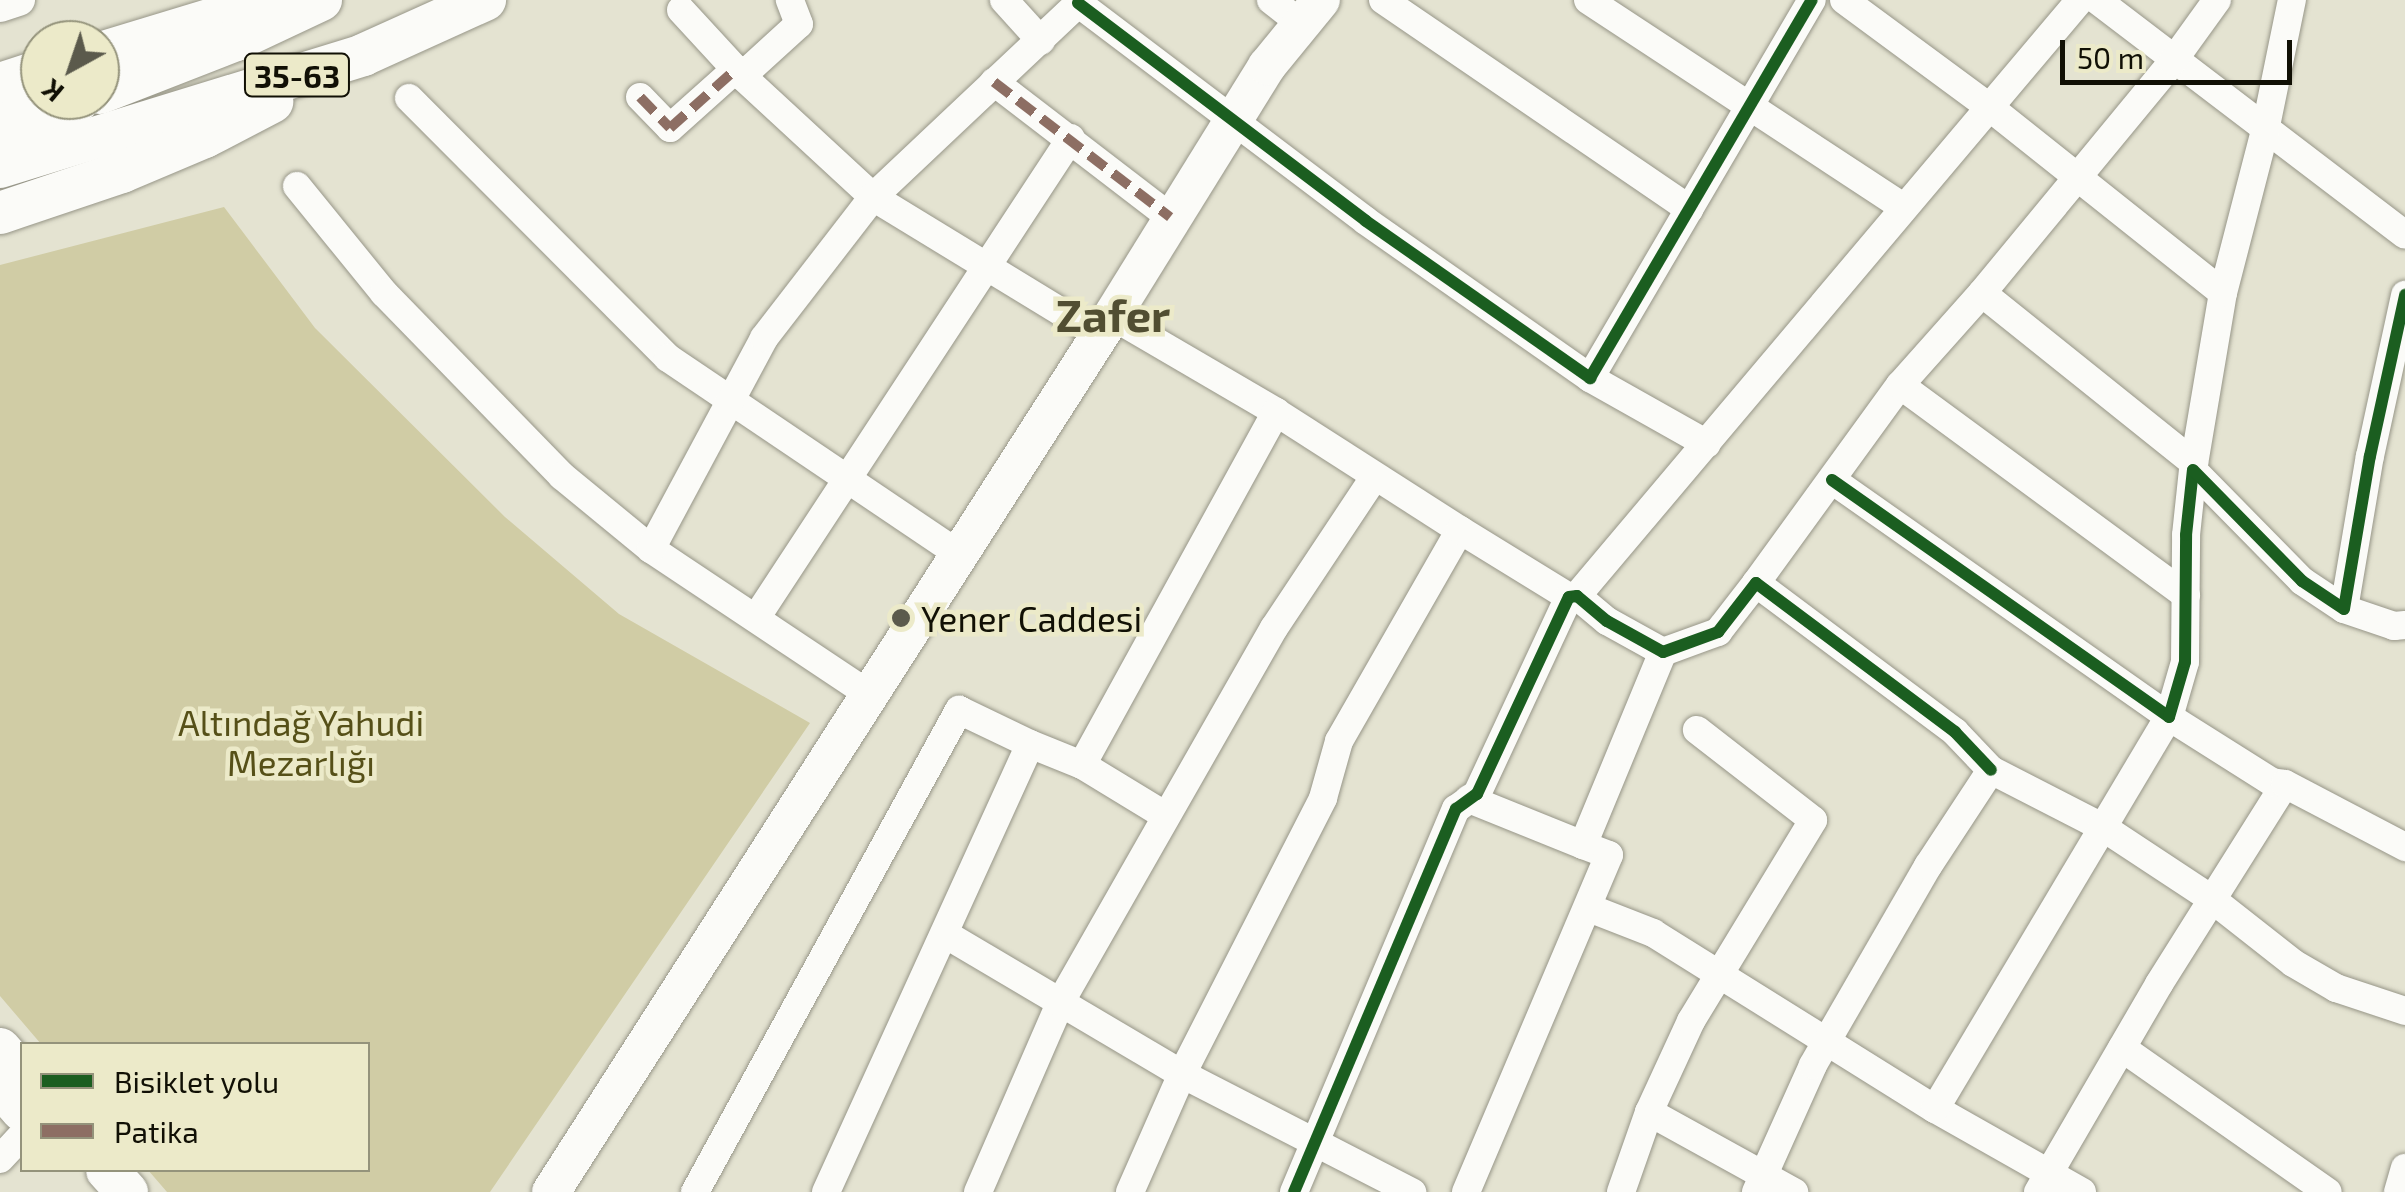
<!DOCTYPE html>
<html>
<head>
<meta charset="utf-8">
<style>
	body { margin:0 }
	#map { position:relative; width:2405px; height:1192px; overflow:hidden; background:#e4e3d1; font-family:"Exo 2",sans-serif }
	div>[style] { position:absolute }
	.green>* { inset:0; background:#d0cca5 }
	.roads { filter:drop-shadow(0 0 2px #979688) drop-shadow(0 0 2px #979688) }
	.minor>* { height:28px; margin:-14px; padding:0 14px; transform-origin:14px; border-radius:14px; background:#fbfbf8 }
	.tertiary>* { height:32px; margin:-16px; padding:0 16px; transform-origin:16px; border-radius:16px; background:#fbfbf8 }
	.secondary>* { height:38px; margin:-19px; padding:0 19px; transform-origin:19px; border-radius:19px; background:#fbfbf8 }
	.primary>* { height:42px; margin:-21px; padding:0 21px; transform-origin:21px; border-radius:21px; background:#fbfbf8 }
	.quiet>* { height:10px; margin-top:-5px; transform-origin:0; background:repeating-linear-gradient(90deg,#8d6e63 0 20px,transparent 0 30px) }
	.cycleway>* { height:12px; margin:-6px; padding:0 6px; transform-origin:6px; border-radius:6px; background:#1b5e20 }
	.dots>* { width:28px; height:28px; translate:-50% -50%; box-sizing:border-box; border:5px solid #eceac9; border-radius:50% }
	span { translate:-50% -50%; white-space:nowrap; text-align:center; line-height:1.15; -webkit-text-stroke:9px #eceac9; paint-order:stroke }
	.shield-label span { padding:2px 8px; background:#eceac9; border:2px solid; border-radius:8px; -webkit-text-stroke-width:0 }
	.shield-label { font-size:32px; color:#111005; font-weight:700 }
	.poi-label { font-size:35px; color:#111005 }
	.left { translate:0 -50%; text-align:left }
	.park-label { font-size:35px; color:#565018 }
	.district-label { font-size:45px; color:#514e32; font-weight:700 }
	.legend { position:absolute; left:20px; top:1042px; width:350px; height:130px; box-sizing:border-box; background:#eceac9; border:2px solid #94937b; margin:0; padding:12px 18px; list-style:none; font-size:30px; color:#111005 }
	.legend li { display:flex; align-items:center; gap:20px; height:50px }
	.legend b { width:50px; border:2px solid #94937b }
	.north { position:absolute; left:20px; top:20px; width:100px; height:100px; box-sizing:border-box; background:#eceac9; border:2px solid #94937b; border-radius:50%; rotate:220deg; font-size:28px; font-weight:700; line-height:40px; text-align:center; color:#111005 }
	.north::after { content:''; display:block; margin:auto; width:35px; height:45px; background:#5b5a4c; clip-path:polygon(50% 0,100% 100%,50% 72%,0 100%) }
	.scale { position:absolute; left:2060px; top:40px; width:232px; height:45px; box-sizing:border-box; border:5px solid #111005; border-top:0; padding-left:12px; font-size:30px; line-height:35px; white-space:nowrap; color:#111005; -webkit-text-stroke:8px #eceac9; paint-order:stroke }
</style>
</head>
<body>
<div id="map">
	<div class="green">
		<div style="clip-path:polygon(224px 207px,315px 328px,505px 517px,619px 614px,810px 723px,490px 1192px,167px 1192px,148px 1170px,368px 1170px,368px 1044px,41px 1044px,0 996px,0 265px)"></div>
	</div>
	<div class="roads">
		<div class="minor">
			<div style="left:1004px;top:0;width:55px;rotate:47.9deg"></div>
			<div style="left:1271px;top:0;width:39px;rotate:38deg"></div>
			<div style="left:1383px;top:0;width:371px;rotate:34.3deg"></div>
			<div style="left:1588px;top:0;width:376px;rotate:33.3deg"></div>
			<div style="left:1844px;top:0;width:179px;rotate:36.4deg"></div>
			<div style="left:1988px;top:106px;width:300px;rotate:38.5deg"></div>
			<div style="left:2097px;top:0;width:387px;rotate:37.3deg"></div>
			<div style="left:1078px;top:3px;width:361px;rotate:37.1deg"></div>
			<div style="left:1366px;top:221px;width:274px;rotate:35deg"></div>
			<div style="left:1590px;top:378px;width:438px;rotate:-59.6deg"></div>
			<div style="left:681px;top:10px;width:90px;rotate:47.3deg"></div>
			<div style="left:742px;top:76px;width:178px;rotate:42.7deg"></div>
			<div style="left:873px;top:197px;width:265px;rotate:31.4deg"></div>
			<div style="left:742px;top:76px;width:77px;rotate:-42.4deg"></div>
			<div style="left:799px;top:24px;width:26px;rotate:-111deg"></div>
			<div style="left:994px;top:82px;width:222px;rotate:37.5deg"></div>
			<div style="left:640px;top:97px;width:43px;rotate:45.9deg"></div>
			<div style="left:670px;top:128px;width:89px;rotate:-41.8deg"></div>
			<div style="left:409px;top:98px;width:367px;rotate:45.1deg"></div>
			<div style="left:668px;top:358px;width:352px;rotate:34deg"></div>
			<div style="left:297px;top:186px;width:138px;rotate:50.9deg"></div>
			<div style="left:384px;top:293px;width:255px;rotate:45.8deg"></div>
			<div style="left:562px;top:476px;width:115px;rotate:39.4deg"></div>
			<div style="left:651px;top:549px;width:263px;rotate:33.7deg"></div>
			<div style="left:1982px;top:293px;width:272px;rotate:38.7deg"></div>
			<div style="left:1112px;top:316px;width:190px;rotate:30.3deg"></div>
			<div style="left:1276px;top:412px;width:219px;rotate:32.7deg"></div>
			<div style="left:1590px;top:378px;width:134px;rotate:29.4deg"></div>
			<div style="left:1900px;top:385px;width:355px;rotate:36.3deg"></div>
			<div style="left:2193px;top:470px;width:180px;rotate:-80.4deg"></div>
			<div style="left:2223px;top:293px;width:167px;rotate:-75.5deg"></div>
			<div style="left:2265px;top:131px;width:134px;rotate:-78.4deg"></div>
			<div style="left:1832px;top:480px;width:412px;rotate:35.1deg"></div>
			<div style="left:2169px;top:717px;width:57px;rotate:-73.8deg"></div>
			<div style="left:2185px;top:662px;width:127px;rotate:-89.5deg"></div>
			<div style="left:2186px;top:535px;width:65px;rotate:-83.9deg"></div>
			<div style="left:2193px;top:470px;width:156px;rotate:45.5deg"></div>
			<div style="left:2302px;top:581px;width:50px;rotate:33.7deg"></div>
			<div style="left:2344px;top:609px;width:155px;rotate:-80.4deg"></div>
			<div style="left:2370px;top:456px;width:165px;rotate:-77.7deg"></div>
			<div style="left:651px;top:549px;width:239px;rotate:-61.8deg"></div>
			<div style="left:764px;top:338px;width:178px;rotate:-52.3deg"></div>
			<div style="left:873px;top:197px;width:287px;rotate:-43.3deg"></div>
			<div style="left:1756px;top:583px;width:245px;rotate:-54deg"></div>
			<div style="left:1900px;top:385px;width:123px;rotate:-48.3deg"></div>
			<div style="left:1982px;top:293px;width:301px;rotate:-50.5deg"></div>
			<div style="left:2173px;top:61px;width:75px;rotate:-54.2deg"></div>
			<div style="left:1577px;top:596px;width:780px;rotate:-49.84deg"></div>
			<div style="left:2344px;top:609px;width:53px;rotate:18.8deg"></div>
			<div style="left:2394px;top:626px;width:11px;rotate:-5deg"></div>
			<div style="left:756px;top:618px;width:574px;rotate:-56.73deg"></div>
			<div style="left:1469px;top:799px;width:123px;rotate:22deg"></div>
			<div style="left:1166px;top:816px;width:98px;rotate:-148.7deg"></div>
			<div style="left:1082px;top:765px;width:403px;rotate:-61.2deg"></div>
			<div style="left:1589px;top:908px;width:69px;rotate:21.3deg"></div>
			<div style="left:1653px;top:933px;width:332px;rotate:32deg"></div>
			<div style="left:945px;top:934px;width:275px;rotate:30.6deg"></div>
			<div style="left:1182px;top:1074px;width:259px;rotate:27.2deg"></div>
			<div style="left:2122px;top:1048px;width:251px;rotate:35deg"></div>
			<div style="left:1649px;top:1112px;width:166px;rotate:28.9deg"></div>
			<div style="left:0;top:1159px;width:33px;rotate:-47deg"></div>
			<div style="left:695px;top:1192px;width:550px;rotate:-61.29deg"></div>
			<div style="left:959px;top:710px;width:79px;rotate:25.6deg"></div>
			<div style="left:826px;top:1192px;width:492px;rotate:-65.5deg"></div>
			<div style="left:1030px;top:744px;width:56px;rotate:22deg"></div>
			<div style="left:978px;top:1192px;width:206px;rotate:-66.5deg"></div>
			<div style="left:1060px;top:1003px;width:432px;rotate:-60.3deg"></div>
			<div style="left:1274px;top:628px;width:182px;rotate:-56.4deg"></div>
			<div style="left:1130px;top:1192px;width:129px;rotate:-66.2deg"></div>
			<div style="left:1182px;top:1074px;width:310px;rotate:-62.9deg"></div>
			<div style="left:1323px;top:798px;width:59px;rotate:-74.3deg"></div>
			<div style="left:1339px;top:741px;width:243px;rotate:-60.2deg"></div>
			<div style="left:1460px;top:530px;width:128px;rotate:31.6deg"></div>
			<div style="left:1294px;top:1192px;width:416px;rotate:-67.1deg"></div>
			<div style="left:1456px;top:809px;width:26px;rotate:-36deg"></div>
			<div style="left:1477px;top:794px;width:217px;rotate:-65deg"></div>
			<div style="left:1569px;top:597px;width:8px;rotate:-7deg"></div>
			<div style="left:1577px;top:596px;width:39px;rotate:40deg"></div>
			<div style="left:1607px;top:621px;width:64px;rotate:29deg"></div>
			<div style="left:1663px;top:652px;width:59px;rotate:-20deg"></div>
			<div style="left:1718px;top:632px;width:62px;rotate:-52.2deg"></div>
			<div style="left:1756px;top:583px;width:249px;rotate:36.8deg"></div>
			<div style="left:1955px;top:732px;width:52px;rotate:46.5deg"></div>
			<div style="left:1466px;top:1192px;width:366px;rotate:-67deg"></div>
			<div style="left:1609px;top:855px;width:28px;rotate:-159deg"></div>
			<div style="left:1583px;top:845px;width:209px;rotate:-67.5deg"></div>
			<div style="left:1621px;top:1192px;width:85px;rotate:-70.7deg"></div>
			<div style="left:1649px;top:1112px;width:100px;rotate:-65.2deg"></div>
			<div style="left:1691px;top:1021px;width:235px;rotate:-58.7deg"></div>
			<div style="left:1813px;top:820px;width:147px;rotate:-142.2deg"></div>
			<div style="left:1756px;top:1192px;width:139px;rotate:-65.8deg"></div>
			<div style="left:1813px;top:1065px;width:230px;rotate:-60deg"></div>
			<div style="left:1928px;top:866px;width:115px;rotate:-56.7deg"></div>
			<div style="left:1991px;top:770px;width:127px;rotate:27.2deg"></div>
			<div style="left:2104px;top:828px;width:131px;rotate:33.4deg"></div>
			<div style="left:2213px;top:900px;width:102px;rotate:38.2deg"></div>
			<div style="left:2293px;top:963px;width:50px;rotate:30.2deg"></div>
			<div style="left:2336px;top:988px;width:73px;rotate:18.4deg"></div>
			<div style="left:2038px;top:1192px;width:241px;rotate:-59.8deg"></div>
			<div style="left:2159px;top:984px;width:236px;rotate:-57.8deg"></div>
			<div style="left:2082px;top:1192px;width:169px;rotate:-150.5deg"></div>
			<div style="left:1935px;top:1109px;width:457px;rotate:-59.2deg"></div>
			<div style="left:2169px;top:717px;width:122px;rotate:32.3deg"></div>
			<div style="left:2272px;top:782px;width:13px;rotate:9deg"></div>
			<div style="left:2285px;top:784px;width:136px;rotate:27.7deg"></div>
			<div style="left:2398px;top:1192px;width:25px;rotate:-74deg"></div>
		</div>
		<div class="tertiary">
			<div style="left:0;top:6px;width:20px;rotate:-18deg"></div>
		</div>
		<div class="secondary">
			<div style="left:551px;top:1192px;width:1040px;rotate:-57.36deg"></div>
			<div style="left:1112px;top:316px;width:294px;rotate:-58.2deg"></div>
			<div style="left:1267px;top:66px;width:85px;rotate:-50.7deg"></div>
		</div>
		<div class="primary">
			<div style="left:100px;top:53px;width:163px;rotate:-16.8deg"></div>
			<div style="left:0;top:84px;width:42px;rotate:-18deg"></div>
			<div style="left:100px;top:93px;width:146px;rotate:-21.3deg"></div>
			<div style="left:236px;top:40px;width:94px;rotate:-25.2deg"></div>
			<div style="left:0;top:125px;width:83px;rotate:-17.6deg"></div>
			<div style="left:0;top:167px;width:380px;rotate:-17.1deg"></div>
			<div style="left:363px;top:55px;width:134px;rotate:-24.3deg"></div>
			<div style="left:0;top:213px;width:129px;rotate:-18.6deg"></div>
			<div style="left:122px;top:172px;width:90px;rotate:-22.9deg"></div>
			<div style="left:205px;top:137px;width:76px;rotate:-27.6deg"></div>
			<div style="left:0;top:1049px;width:33px;rotate:49deg"></div>
			<div style="left:0;top:1085px;width:33px;rotate:49deg"></div>
			<div style="left:107px;top:1170px;width:30px;rotate:48deg"></div>
		</div>
	</div>
	<div class="quiet">
		<div style="left:994px;top:82px;width:222px;rotate:37.5deg"></div>
		<div style="left:640px;top:97px;width:43px;rotate:45.9deg"></div>
		<div style="left:670px;top:128px;width:89px;rotate:-41.8deg"></div>
	</div>
	<div class="cycleway">
		<div style="left:1078px;top:3px;width:361px;rotate:37.1deg"></div>
		<div style="left:1366px;top:221px;width:274px;rotate:35deg"></div>
		<div style="left:1590px;top:378px;width:438px;rotate:-59.6deg"></div>
		<div style="left:1832px;top:480px;width:412px;rotate:35.1deg"></div>
		<div style="left:2169px;top:717px;width:57px;rotate:-73.8deg"></div>
		<div style="left:2185px;top:662px;width:127px;rotate:-89.5deg"></div>
		<div style="left:2186px;top:535px;width:65px;rotate:-83.9deg"></div>
		<div style="left:2193px;top:470px;width:156px;rotate:45.5deg"></div>
		<div style="left:2302px;top:581px;width:50px;rotate:33.7deg"></div>
		<div style="left:2344px;top:609px;width:155px;rotate:-80.4deg"></div>
		<div style="left:2370px;top:456px;width:165px;rotate:-77.7deg"></div>
		<div style="left:1294px;top:1192px;width:416px;rotate:-67.1deg"></div>
		<div style="left:1456px;top:809px;width:26px;rotate:-36deg"></div>
		<div style="left:1477px;top:794px;width:217px;rotate:-65deg"></div>
		<div style="left:1569px;top:597px;width:8px;rotate:-7deg"></div>
		<div style="left:1577px;top:596px;width:39px;rotate:40deg"></div>
		<div style="left:1607px;top:621px;width:64px;rotate:29deg"></div>
		<div style="left:1663px;top:652px;width:59px;rotate:-20deg"></div>
		<div style="left:1718px;top:632px;width:62px;rotate:-52.2deg"></div>
		<div style="left:1756px;top:583px;width:249px;rotate:36.8deg"></div>
		<div style="left:1955px;top:732px;width:52px;rotate:46.5deg"></div>
	</div>
	<div class="dots">
		<div style="left:901px;top:618px;background:#5b5a4c"></div>
	</div>
	<div class="shield-label">
		<span style="left:297px;top:75px">35-63</span>
	</div>
	<div class="poi-label">
		<span class="left" style="left:921px;top:618px">Yener Caddesi</span>
	</div>
	<div class="park-label">
		<span style="left:301px;top:742px">Altındağ Yahudi<br>Mezarlığı</span>
	</div>
	<div class="district-label">
		<span style="left:1113px;top:315px">Zafer</span>
	</div>
	<ul class="legend">
	<li><b style="height:12px;background:#1b5e20"></b>Bisiklet yolu</li>
	<li><b style="height:12px;background:#8d6e63"></b>Patika</li>
	</ul>
	<div class="north">K</div>
	<div class="scale">50 m</div>
</div>
</body>
</html>
